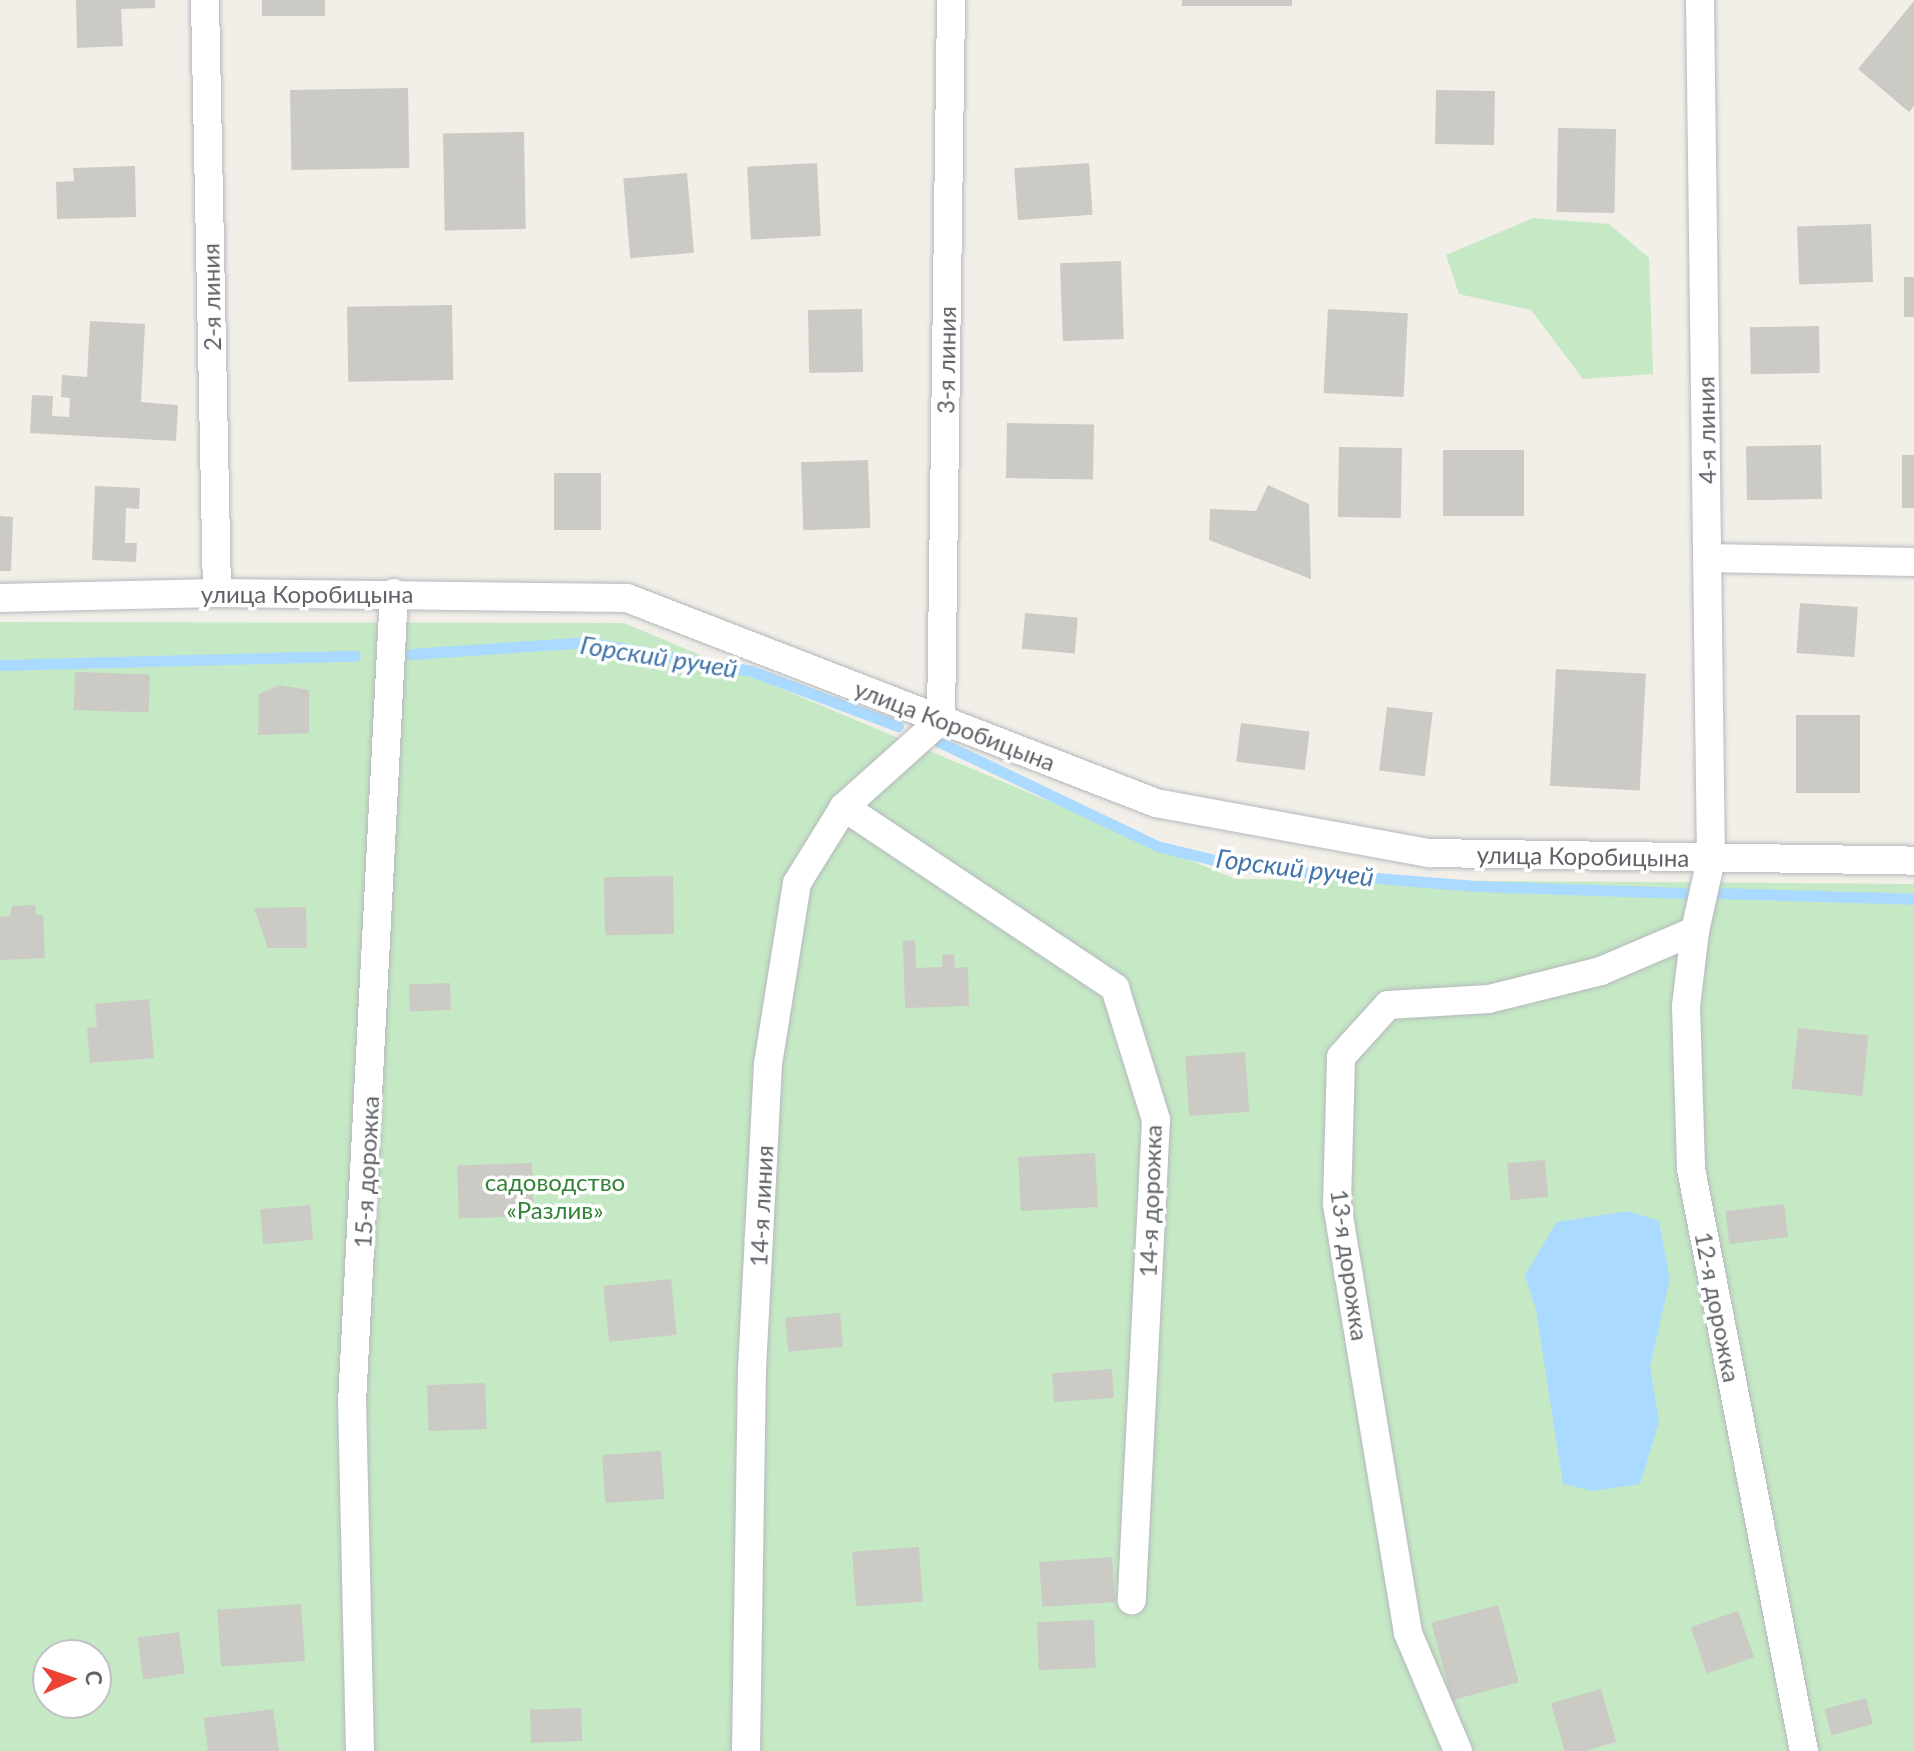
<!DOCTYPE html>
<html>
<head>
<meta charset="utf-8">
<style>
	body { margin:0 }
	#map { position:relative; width:1914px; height:1751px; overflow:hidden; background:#f1efe8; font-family:Lato,sans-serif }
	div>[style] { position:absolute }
	.green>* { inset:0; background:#c5e8c5 }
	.water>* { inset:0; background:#aadaff }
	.stream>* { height:11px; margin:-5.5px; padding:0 5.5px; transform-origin:5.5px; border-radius:5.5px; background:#aadaff }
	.building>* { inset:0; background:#cccac5; transform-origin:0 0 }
	.roads { filter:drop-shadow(0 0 2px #b5b8bc) drop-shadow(0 0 2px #b5b8bc) }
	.street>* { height:28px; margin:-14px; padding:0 14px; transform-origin:14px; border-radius:14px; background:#fff }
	span { translate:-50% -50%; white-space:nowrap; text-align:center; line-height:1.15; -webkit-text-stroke:7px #fff; paint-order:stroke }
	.street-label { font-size:24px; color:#5f6368 }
	.park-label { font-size:24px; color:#348238 }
	.water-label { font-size:26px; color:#4174aa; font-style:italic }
	.north { position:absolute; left:32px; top:1639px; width:80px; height:80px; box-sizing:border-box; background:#fff; border:2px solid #bfc1c3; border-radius:50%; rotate:87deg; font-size:22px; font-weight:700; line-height:32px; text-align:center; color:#5f6368 }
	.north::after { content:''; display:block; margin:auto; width:28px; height:36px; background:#ea4335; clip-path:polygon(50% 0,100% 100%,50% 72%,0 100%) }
</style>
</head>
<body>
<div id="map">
	<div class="green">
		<div style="clip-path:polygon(1533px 218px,1609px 224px,1649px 258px,1653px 374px,1583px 379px,1531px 310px,1459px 294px,1446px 255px)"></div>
		<div style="clip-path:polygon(evenodd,0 622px,624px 623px,1235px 879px,1914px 884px,1914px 1751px,0 1751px,0 622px,48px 1655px,96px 1655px,96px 1703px,48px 1703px,48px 1655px)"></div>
	</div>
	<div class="water">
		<div style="clip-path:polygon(1628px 1211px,1659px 1221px,1670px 1279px,1650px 1366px,1659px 1422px,1640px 1484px,1592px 1491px,1563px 1484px,1536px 1310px,1525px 1275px,1557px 1222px)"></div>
	</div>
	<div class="stream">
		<div style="left:411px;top:654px;width:176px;rotate:-3.9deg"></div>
		<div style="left:587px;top:642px;width:167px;rotate:10deg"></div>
		<div style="left:751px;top:671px;width:157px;rotate:20.5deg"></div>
		<div style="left:0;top:665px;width:355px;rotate:-1.5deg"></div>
		<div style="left:931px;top:738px;width:250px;rotate:25.5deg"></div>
		<div style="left:1157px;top:846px;width:89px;rotate:13.7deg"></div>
		<div style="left:1243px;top:867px;width:233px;rotate:4.7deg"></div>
		<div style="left:1475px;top:886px;width:210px;rotate:1.9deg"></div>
		<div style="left:1717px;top:893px;width:197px;rotate:1.7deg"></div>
	</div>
	<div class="building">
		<div style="clip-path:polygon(76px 0,155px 0,155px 8px,121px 9px,123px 46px,77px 48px)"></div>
		<div style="left:262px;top:0;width:63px;height:16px"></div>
		<div style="left:1182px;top:0;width:110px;height:6px"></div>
		<div style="clip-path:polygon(1914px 1px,1914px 106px,1909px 112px,1858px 69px)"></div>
		<div style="left:408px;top:88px;width:80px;height:118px;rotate:89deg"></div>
		<div style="left:1436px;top:90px;width:59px;height:54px;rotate:1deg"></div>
		<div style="left:1558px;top:128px;width:58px;height:84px;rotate:1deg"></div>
		<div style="left:524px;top:132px;width:97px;height:81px;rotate:89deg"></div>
		<div style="left:817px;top:163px;width:73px;height:70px;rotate:87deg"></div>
		<div style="left:1089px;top:163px;width:52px;height:75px;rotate:86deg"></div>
		<div style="clip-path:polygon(135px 166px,136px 217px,57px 219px,56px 182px,74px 181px,73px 168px)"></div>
		<div style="left:687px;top:173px;width:80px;height:64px;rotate:85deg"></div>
		<div style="left:1871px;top:224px;width:58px;height:74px;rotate:88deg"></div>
		<div style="left:1121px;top:261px;width:78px;height:61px;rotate:88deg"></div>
		<div style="left:1904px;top:277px;width:10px;height:40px"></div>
		<div style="left:452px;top:305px;width:75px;height:105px;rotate:89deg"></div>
		<div style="left:862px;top:309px;width:63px;height:54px;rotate:89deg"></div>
		<div style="left:1328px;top:309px;width:80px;height:84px;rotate:3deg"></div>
		<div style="clip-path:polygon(90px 321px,145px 324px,141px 402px,178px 405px,176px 441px,30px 433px,32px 395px,53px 396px,52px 416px,69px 417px,70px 398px,61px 397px,62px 375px,87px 377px)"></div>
		<div style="left:1819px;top:326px;width:47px;height:69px;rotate:89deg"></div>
		<div style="left:1007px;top:423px;width:87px;height:55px;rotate:1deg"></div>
		<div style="left:1821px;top:445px;width:54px;height:75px;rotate:89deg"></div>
		<div style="left:1339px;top:447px;width:63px;height:70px;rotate:1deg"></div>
		<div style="left:1443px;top:450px;width:81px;height:66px"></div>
		<div style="left:1902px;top:455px;width:12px;height:53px"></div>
		<div style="left:868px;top:460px;width:68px;height:67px;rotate:88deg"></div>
		<div style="left:601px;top:473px;width:57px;height:47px;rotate:90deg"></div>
		<div style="clip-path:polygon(1268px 485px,1309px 504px,1311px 579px,1209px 540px,1210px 509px,1256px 511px)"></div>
		<div style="clip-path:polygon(95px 486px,140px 488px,139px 509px,126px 508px,125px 543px,137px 543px,136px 562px,92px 560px)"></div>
		<div style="clip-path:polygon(0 516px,13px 517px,11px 571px,0 571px)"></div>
		<div style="left:1800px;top:603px;width:58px;height:50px;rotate:4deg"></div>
		<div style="left:1025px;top:613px;width:53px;height:36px;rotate:5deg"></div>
		<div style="left:1556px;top:669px;width:90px;height:117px;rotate:3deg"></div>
		<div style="left:75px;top:672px;width:75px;height:38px;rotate:2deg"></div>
		<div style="clip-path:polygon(279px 685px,309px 690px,309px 733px,258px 735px,259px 694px)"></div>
		<div style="left:1387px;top:707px;width:46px;height:64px;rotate:7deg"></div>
		<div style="left:1796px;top:715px;width:64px;height:78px"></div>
		<div style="left:1241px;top:723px;width:69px;height:39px;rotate:7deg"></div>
		<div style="left:673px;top:876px;width:58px;height:69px;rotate:89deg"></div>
		<div style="clip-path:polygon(35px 905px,36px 915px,43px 915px,45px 958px,0 960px,0 917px,10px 916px,12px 906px)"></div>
		<div style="clip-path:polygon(306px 907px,307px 948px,268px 948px,254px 908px)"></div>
		<div style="clip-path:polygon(915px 940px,916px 968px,942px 967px,942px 955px,954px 954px,955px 968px,968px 967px,969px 1006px,905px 1008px,903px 941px)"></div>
		<div style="left:450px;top:983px;width:27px;height:41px;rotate:88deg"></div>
		<div style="clip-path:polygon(149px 999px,154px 1058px,90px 1063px,87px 1028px,97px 1027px,95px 1004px)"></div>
		<div style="left:1798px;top:1028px;width:71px;height:61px;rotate:6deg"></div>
		<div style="left:1245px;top:1052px;width:60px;height:60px;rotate:86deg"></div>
		<div style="left:1095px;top:1153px;width:54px;height:77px;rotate:87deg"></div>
		<div style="left:1545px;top:1160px;width:37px;height:38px;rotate:85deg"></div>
		<div style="left:532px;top:1163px;width:53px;height:75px;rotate:88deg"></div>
		<div style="left:1784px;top:1204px;width:33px;height:59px;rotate:83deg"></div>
		<div style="left:310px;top:1205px;width:35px;height:50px;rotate:85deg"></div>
		<div style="left:671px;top:1279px;width:56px;height:68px;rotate:84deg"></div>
		<div style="left:840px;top:1313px;width:34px;height:55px;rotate:85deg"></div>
		<div style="left:1112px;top:1369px;width:29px;height:60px;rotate:86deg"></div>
		<div style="left:485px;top:1383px;width:46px;height:58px;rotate:88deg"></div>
		<div style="left:661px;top:1451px;width:48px;height:59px;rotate:86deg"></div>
		<div style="left:919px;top:1547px;width:55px;height:67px;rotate:86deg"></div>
		<div style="left:1112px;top:1557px;width:45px;height:73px;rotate:86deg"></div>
		<div style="left:301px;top:1604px;width:57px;height:84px;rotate:86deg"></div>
		<div style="left:1498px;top:1605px;width:80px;height:69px;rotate:75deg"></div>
		<div style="left:1738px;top:1611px;width:49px;height:50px;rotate:71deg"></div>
		<div style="left:1094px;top:1620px;width:48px;height:57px;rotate:88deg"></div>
		<div style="left:179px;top:1632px;width:42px;height:42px;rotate:82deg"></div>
		<div style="left:1601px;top:1689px;width:55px;height:52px;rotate:74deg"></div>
		<div style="left:1866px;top:1698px;width:27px;height:43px;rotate:75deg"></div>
		<div style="left:581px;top:1708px;width:33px;height:51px;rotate:88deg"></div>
		<div style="clip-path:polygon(273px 1709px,279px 1751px,208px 1751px,204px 1718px)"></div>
	</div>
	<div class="roads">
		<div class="street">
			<div style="left:205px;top:0;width:593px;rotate:88.84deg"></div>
			<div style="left:1700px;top:0;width:859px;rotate:89.27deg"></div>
			<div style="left:1711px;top:859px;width:74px;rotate:102.5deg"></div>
			<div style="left:1695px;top:931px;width:77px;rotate:96.8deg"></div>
			<div style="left:1686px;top:1007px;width:162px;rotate:88.2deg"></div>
			<div style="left:1691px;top:1169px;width:593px;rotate:79.01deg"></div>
			<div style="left:1707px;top:558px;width:207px;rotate:1.1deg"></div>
			<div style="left:0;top:598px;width:217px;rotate:-1.3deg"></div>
			<div style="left:217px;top:593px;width:410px;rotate:0.7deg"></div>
			<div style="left:627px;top:598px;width:567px;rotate:21.18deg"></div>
			<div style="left:1156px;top:803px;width:278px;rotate:10.4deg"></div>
			<div style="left:1429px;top:853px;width:485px;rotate:0.9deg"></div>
			<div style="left:844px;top:807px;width:326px;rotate:33.7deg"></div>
			<div style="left:1115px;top:988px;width:138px;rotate:72.7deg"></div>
			<div style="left:1156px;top:1120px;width:481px;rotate:92.9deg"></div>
			<div style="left:360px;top:1751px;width:348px;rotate:-91.3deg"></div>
			<div style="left:352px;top:1403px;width:811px;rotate:-87.03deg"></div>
			<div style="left:746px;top:1751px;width:382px;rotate:-89.1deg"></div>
			<div style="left:752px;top:1369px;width:305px;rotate:-87deg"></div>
			<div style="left:768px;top:1064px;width:183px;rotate:-80.9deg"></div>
			<div style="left:797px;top:883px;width:89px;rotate:-58.3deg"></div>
			<div style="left:844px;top:807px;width:130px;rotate:-41.9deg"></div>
			<div style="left:941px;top:720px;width:720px;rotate:-89.2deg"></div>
			<div style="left:1458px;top:1751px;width:128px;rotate:-113deg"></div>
			<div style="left:1408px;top:1633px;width:436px;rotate:-99.4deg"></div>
			<div style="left:1337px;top:1203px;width:146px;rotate:-88.4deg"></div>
			<div style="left:1341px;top:1057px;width:70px;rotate:-47.9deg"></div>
			<div style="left:1388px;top:1005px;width:101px;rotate:-3.4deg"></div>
			<div style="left:1489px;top:999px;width:115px;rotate:-14deg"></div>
			<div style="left:1601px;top:971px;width:102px;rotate:-23.1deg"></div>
		</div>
	</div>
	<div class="street-label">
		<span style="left:211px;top:297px;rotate:-91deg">2-я линия</span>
		<span style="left:946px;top:360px;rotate:-89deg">3-я линия</span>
		<span style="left:1706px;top:430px;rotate:-91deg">4-я линия</span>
		<span style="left:307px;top:594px">улица Коробицына</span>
		<span style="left:955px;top:725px;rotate:21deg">улица Коробицына</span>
		<span style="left:1583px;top:856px;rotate:1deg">улица Коробицына</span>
		<span style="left:366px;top:1172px;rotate:-87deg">15-я дорожка</span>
		<span style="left:1150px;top:1201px;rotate:-88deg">14-я дорожка</span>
		<span style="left:761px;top:1206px;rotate:-87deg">14-я линия</span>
		<span style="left:1350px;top:1265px;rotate:82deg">13-я дорожка</span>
		<span style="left:1718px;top:1307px;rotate:79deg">12-я дорожка</span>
	</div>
	<div class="park-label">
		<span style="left:555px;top:1196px">садоводство<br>«Разлив»</span>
	</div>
	<div class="water-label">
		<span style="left:659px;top:657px;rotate:9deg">Горский ручей</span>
		<span style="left:1295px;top:868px;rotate:7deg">Горский ручей</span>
	</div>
	<div class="north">С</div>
</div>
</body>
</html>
